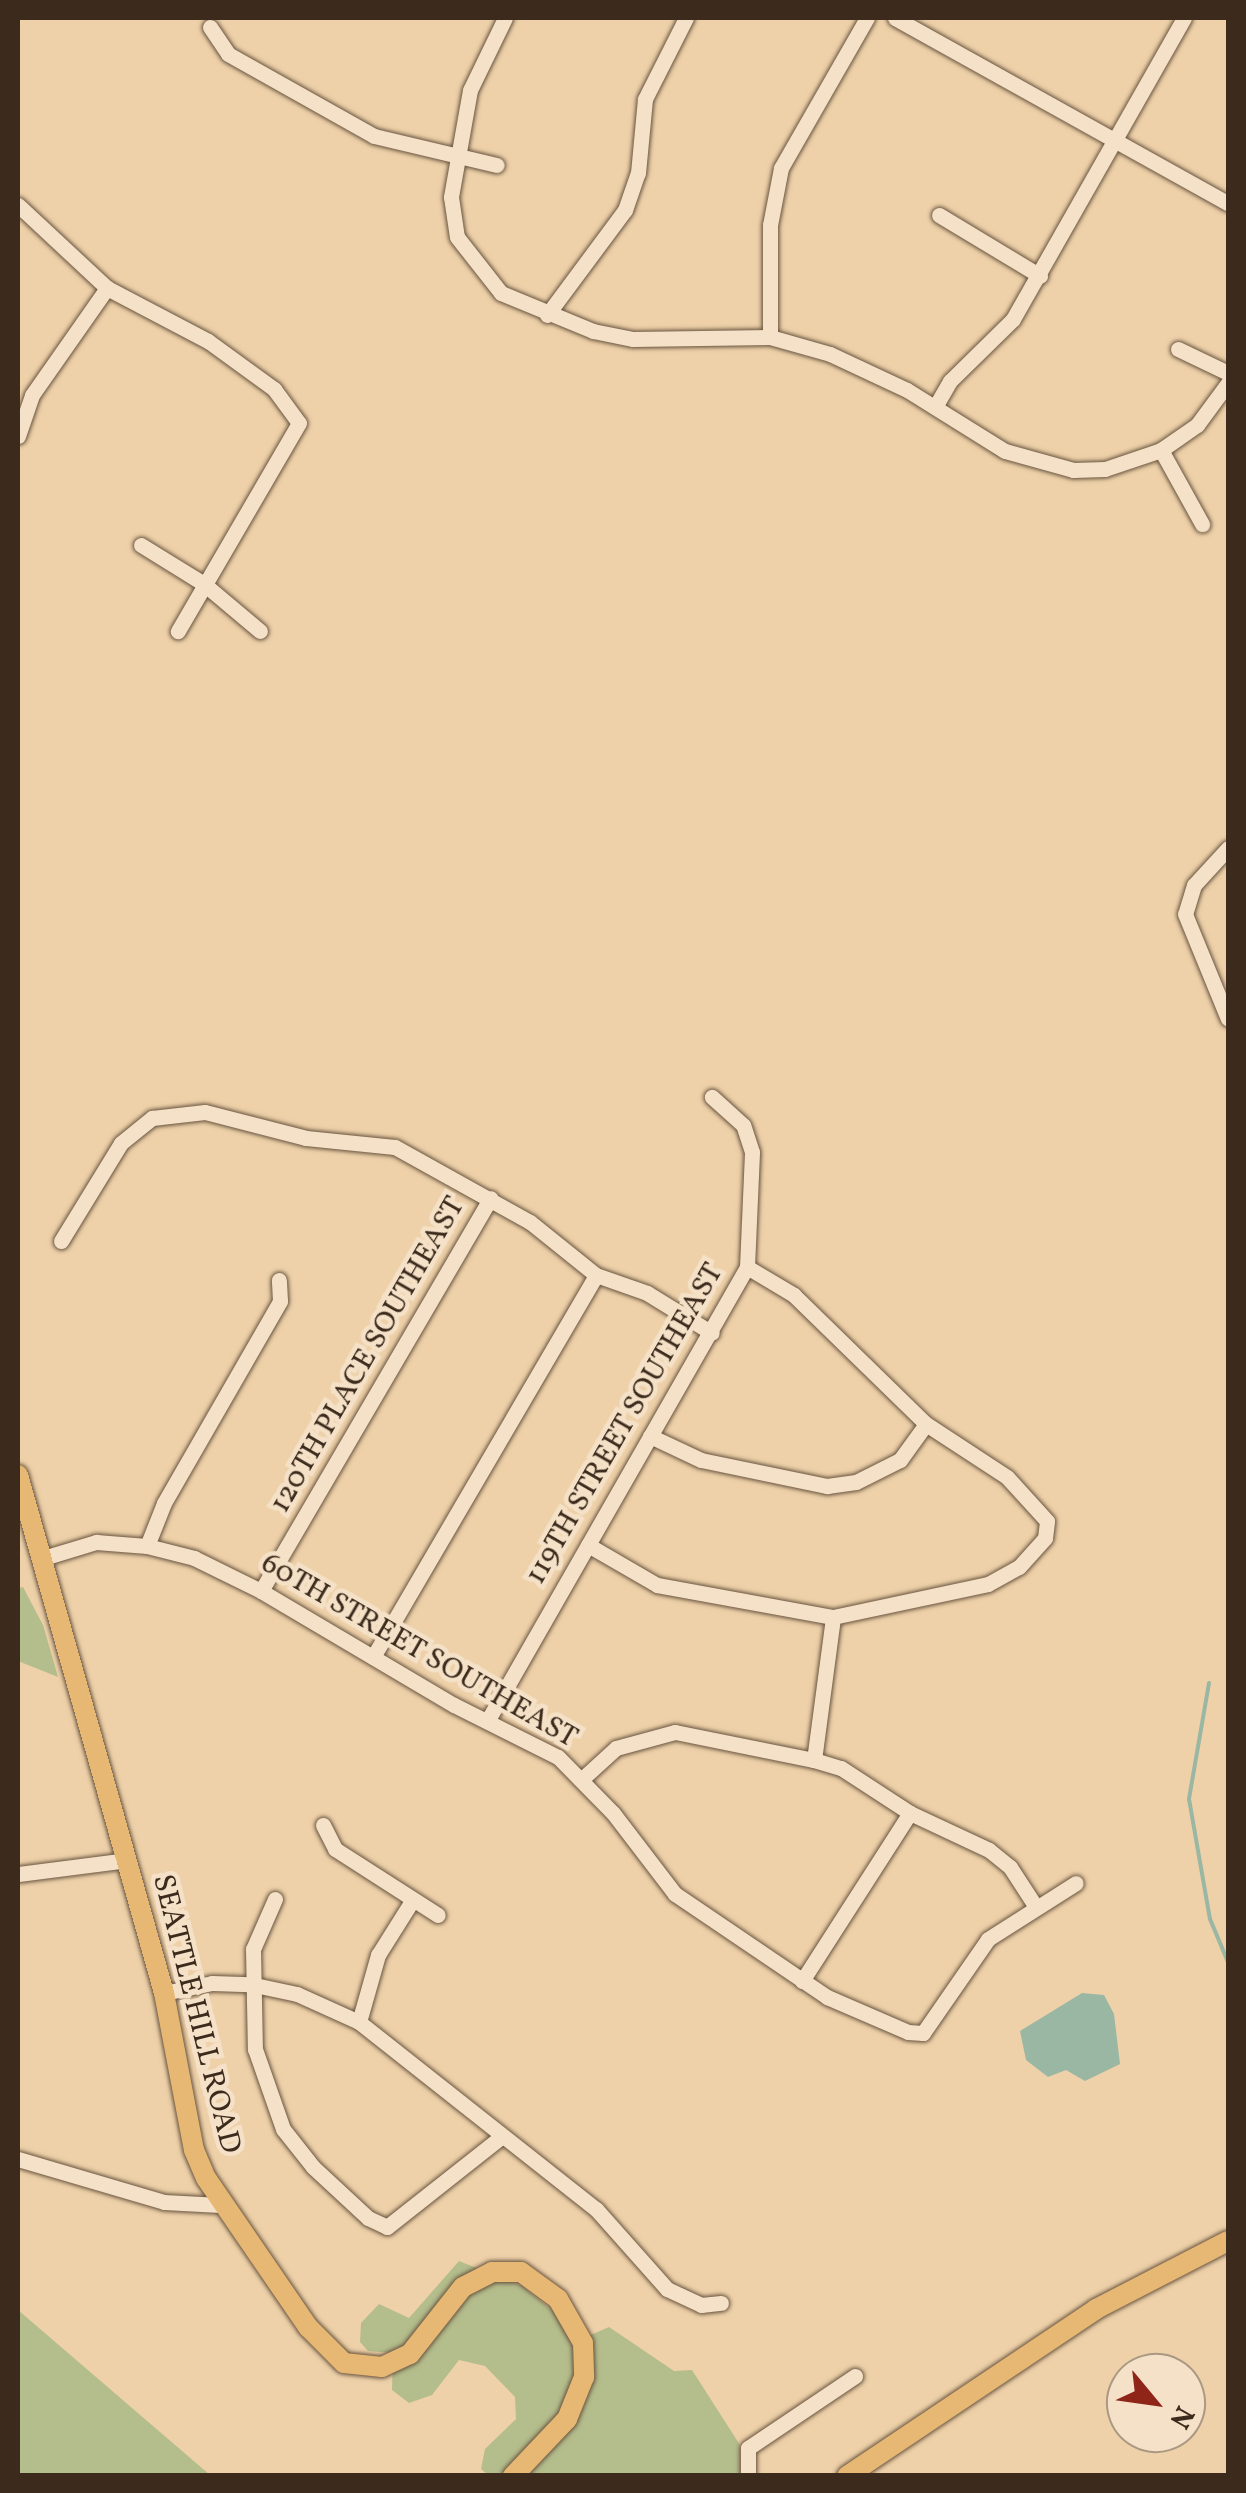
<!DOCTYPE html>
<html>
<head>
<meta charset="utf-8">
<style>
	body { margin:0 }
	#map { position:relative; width:1246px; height:2493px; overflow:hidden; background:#eed1a9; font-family:Vollkorn,serif }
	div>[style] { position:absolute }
	.green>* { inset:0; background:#b4bd8c }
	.water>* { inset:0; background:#9ab7a4 }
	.stream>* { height:4px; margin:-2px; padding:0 2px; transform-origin:2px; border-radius:2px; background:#9ab7a4 }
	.roads { filter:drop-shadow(0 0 2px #68543f) drop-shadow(0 0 2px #68543f) }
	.minor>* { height:15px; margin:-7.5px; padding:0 7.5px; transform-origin:7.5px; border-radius:7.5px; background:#f4e1c7 }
	.major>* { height:20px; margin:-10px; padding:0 10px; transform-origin:10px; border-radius:10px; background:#e7b874 }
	span { translate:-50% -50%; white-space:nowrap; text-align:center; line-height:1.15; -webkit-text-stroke:9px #f4e1c7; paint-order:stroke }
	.street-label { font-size:30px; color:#3c2a1c }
	.frame { position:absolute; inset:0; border:20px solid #3c2a1c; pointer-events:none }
	.north { position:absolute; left:1106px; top:2353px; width:100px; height:100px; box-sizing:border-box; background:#f4e1c7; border:2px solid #aa9883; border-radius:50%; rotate:119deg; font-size:28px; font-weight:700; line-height:40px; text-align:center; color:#3c2a1c }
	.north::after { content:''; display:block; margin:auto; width:35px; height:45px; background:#8f2418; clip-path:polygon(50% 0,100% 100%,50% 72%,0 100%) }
</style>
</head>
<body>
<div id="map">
	<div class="green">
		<div style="clip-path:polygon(23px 1587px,43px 1625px,58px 1677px,18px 1661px,18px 1588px)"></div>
		<div style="clip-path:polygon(459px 2261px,522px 2286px,586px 2337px,609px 2327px,674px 2371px,692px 2370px,740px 2445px,740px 2475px,488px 2475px,481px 2469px,485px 2449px,516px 2419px,515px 2397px,485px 2366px,459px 2360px,432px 2395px,409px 2403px,392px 2390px,393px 2353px,368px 2351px,360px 2342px,361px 2323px,379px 2304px,409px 2318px)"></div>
		<div style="clip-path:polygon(18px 2310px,210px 2475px,18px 2475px)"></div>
	</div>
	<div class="water">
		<div style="clip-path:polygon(1082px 1993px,1104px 1995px,1114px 2014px,1120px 2064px,1085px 2081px,1066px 2070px,1048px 2077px,1026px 2060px,1020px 2031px)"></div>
	</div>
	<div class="stream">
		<div style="left:1209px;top:1683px;width:118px;rotate:99.8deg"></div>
		<div style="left:1189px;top:1799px;width:122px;rotate:80.1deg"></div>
		<div style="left:1210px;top:1919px;width:47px;rotate:67.3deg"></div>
	</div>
	<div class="roads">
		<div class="minor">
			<div style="left:505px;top:18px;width:80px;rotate:115.9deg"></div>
			<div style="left:470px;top:90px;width:109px;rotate:100.1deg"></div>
			<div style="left:451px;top:197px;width:40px;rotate:81.5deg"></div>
			<div style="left:457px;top:237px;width:71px;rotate:51.8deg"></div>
			<div style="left:501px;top:293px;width:100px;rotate:22.4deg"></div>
			<div style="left:593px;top:331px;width:41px;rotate:11.3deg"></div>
			<div style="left:633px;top:339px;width:137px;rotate:-0.8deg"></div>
			<div style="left:770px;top:337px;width:62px;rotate:15.8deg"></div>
			<div style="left:830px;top:354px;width:85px;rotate:25.1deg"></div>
			<div style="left:907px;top:390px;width:115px;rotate:31.9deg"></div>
			<div style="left:1005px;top:451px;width:71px;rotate:15.6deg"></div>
			<div style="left:1073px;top:470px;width:32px;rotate:-2deg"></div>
			<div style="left:1105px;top:469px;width:59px;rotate:-18.7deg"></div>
			<div style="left:1161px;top:450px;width:44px;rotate:-34.8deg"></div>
			<div style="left:1197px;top:425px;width:52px;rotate:-53.6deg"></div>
			<div style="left:895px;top:18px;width:381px;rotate:29.1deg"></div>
			<div style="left:210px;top:27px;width:32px;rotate:56deg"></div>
			<div style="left:228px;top:54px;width:167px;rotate:29.3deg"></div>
			<div style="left:374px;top:136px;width:126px;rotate:13.3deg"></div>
			<div style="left:18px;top:205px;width:122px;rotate:43deg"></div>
			<div style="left:107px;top:288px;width:114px;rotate:27.7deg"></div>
			<div style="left:208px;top:341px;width:82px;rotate:36deg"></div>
			<div style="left:274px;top:389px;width:42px;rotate:53.7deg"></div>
			<div style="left:299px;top:423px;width:241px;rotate:120.2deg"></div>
			<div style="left:939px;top:215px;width:118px;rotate:31.1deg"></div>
			<div style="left:547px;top:315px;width:131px;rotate:-53.4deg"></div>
			<div style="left:625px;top:210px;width:39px;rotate:-71deg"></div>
			<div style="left:638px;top:173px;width:74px;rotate:-84.6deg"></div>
			<div style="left:645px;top:99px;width:91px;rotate:-63.2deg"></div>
			<div style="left:770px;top:337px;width:112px;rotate:-90deg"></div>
			<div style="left:770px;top:225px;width:58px;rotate:-79.1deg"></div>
			<div style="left:781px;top:168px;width:173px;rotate:-60.2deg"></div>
			<div style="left:1178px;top:349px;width:55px;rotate:25.6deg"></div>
			<div style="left:935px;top:407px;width:30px;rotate:-60deg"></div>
			<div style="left:950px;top:381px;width:88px;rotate:-44.5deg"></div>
			<div style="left:1013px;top:319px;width:346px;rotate:-60.4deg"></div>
			<div style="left:18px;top:436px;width:43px;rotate:-71.1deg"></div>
			<div style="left:32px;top:395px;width:131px;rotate:-55deg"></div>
			<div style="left:1161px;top:450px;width:85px;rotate:61deg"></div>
			<div style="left:141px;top:545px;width:74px;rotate:31.8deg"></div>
			<div style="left:204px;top:584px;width:73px;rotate:40deg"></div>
			<div style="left:1228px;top:848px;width:50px;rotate:132.6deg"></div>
			<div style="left:1194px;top:885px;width:30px;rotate:107deg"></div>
			<div style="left:1185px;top:914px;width:113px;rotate:67.7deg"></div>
			<div style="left:61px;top:1241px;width:115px;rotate:-58.5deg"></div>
			<div style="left:121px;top:1143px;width:40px;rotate:-39deg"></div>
			<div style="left:152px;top:1118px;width:53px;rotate:-6.5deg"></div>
			<div style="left:205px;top:1112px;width:104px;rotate:14.4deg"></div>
			<div style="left:306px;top:1138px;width:89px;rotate:5.8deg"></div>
			<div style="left:395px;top:1147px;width:154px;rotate:29.1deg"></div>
			<div style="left:530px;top:1222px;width:85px;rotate:38.8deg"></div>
			<div style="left:596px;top:1275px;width:54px;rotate:19.4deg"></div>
			<div style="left:647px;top:1293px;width:76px;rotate:31.6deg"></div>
			<div style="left:650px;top:1436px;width:56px;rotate:25.2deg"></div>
			<div style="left:701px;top:1460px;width:129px;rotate:11.7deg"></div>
			<div style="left:827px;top:1486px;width:29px;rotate:-8deg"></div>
			<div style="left:856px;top:1482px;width:49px;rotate:-26.6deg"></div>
			<div style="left:900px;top:1460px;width:44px;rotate:-54.2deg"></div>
			<div style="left:588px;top:1545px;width:80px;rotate:30.1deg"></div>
			<div style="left:657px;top:1585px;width:179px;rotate:10.3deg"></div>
			<div style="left:833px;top:1617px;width:158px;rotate:-12deg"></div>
			<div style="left:988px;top:1584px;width:35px;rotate:-29deg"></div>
			<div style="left:1019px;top:1567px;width:39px;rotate:-48deg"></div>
			<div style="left:1045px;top:1538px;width:17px;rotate:-83deg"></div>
			<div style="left:1047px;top:1521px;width:59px;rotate:-132.3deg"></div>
			<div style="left:1007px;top:1477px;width:97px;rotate:-146.8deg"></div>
			<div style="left:926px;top:1424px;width:185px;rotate:-135.7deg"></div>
			<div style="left:794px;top:1295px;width:55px;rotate:-149.2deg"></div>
			<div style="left:147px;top:1546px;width:46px;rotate:-68.4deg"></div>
			<div style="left:164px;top:1503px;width:233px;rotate:-60.1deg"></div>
			<div style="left:280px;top:1301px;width:21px;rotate:-93deg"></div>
			<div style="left:40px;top:1559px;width:59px;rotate:-16.9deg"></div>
			<div style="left:96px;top:1542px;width:51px;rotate:4.5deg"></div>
			<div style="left:147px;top:1546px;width:49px;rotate:14.3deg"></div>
			<div style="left:194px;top:1558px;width:75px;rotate:26.2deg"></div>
			<div style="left:261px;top:1591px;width:224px;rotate:30.6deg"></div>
			<div style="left:454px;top:1705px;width:116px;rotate:26.6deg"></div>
			<div style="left:558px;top:1757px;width:78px;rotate:45.5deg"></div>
			<div style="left:613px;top:1813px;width:102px;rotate:52.6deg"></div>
			<div style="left:675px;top:1894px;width:184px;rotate:34.1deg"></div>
			<div style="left:827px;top:1997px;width:88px;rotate:23.4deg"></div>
			<div style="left:908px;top:2032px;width:15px;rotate:4deg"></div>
			<div style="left:923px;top:2033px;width:114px;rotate:-55.3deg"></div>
			<div style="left:988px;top:1939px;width:104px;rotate:-32.5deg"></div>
			<div style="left:261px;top:1591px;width:455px;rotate:-59.7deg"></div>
			<div style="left:373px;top:1657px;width:442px;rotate:-59.7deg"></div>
			<div style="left:489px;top:1718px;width:520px;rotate:-60.23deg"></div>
			<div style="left:747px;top:1267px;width:115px;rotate:-87.5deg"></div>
			<div style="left:752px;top:1152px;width:28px;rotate:-108deg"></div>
			<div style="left:743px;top:1125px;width:42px;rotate:-137.9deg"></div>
			<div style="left:814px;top:1760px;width:144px;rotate:-82.4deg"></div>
			<div style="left:582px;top:1779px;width:46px;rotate:-42.4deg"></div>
			<div style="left:616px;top:1748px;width:61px;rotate:-15.2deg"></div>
			<div style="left:675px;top:1732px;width:142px;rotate:11.4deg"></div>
			<div style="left:814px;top:1760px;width:28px;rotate:17deg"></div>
			<div style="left:841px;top:1768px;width:82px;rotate:33.1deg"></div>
			<div style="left:910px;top:1813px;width:87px;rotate:25.1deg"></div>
			<div style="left:989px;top:1850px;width:27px;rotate:39deg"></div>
			<div style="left:1010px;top:1867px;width:44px;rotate:57deg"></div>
			<div style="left:323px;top:1825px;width:27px;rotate:63deg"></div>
			<div style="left:335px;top:1849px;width:122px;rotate:32.7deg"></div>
			<div style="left:18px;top:1874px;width:111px;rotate:-7.3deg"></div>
			<div style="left:275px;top:1899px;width:55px;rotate:113.7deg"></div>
			<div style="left:253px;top:1949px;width:100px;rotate:88.9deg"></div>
			<div style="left:255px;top:2049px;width:85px;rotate:70.7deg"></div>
			<div style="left:283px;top:2129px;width:48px;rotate:51.7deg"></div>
			<div style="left:313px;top:2167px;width:75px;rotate:42.8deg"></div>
			<div style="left:368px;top:2218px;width:21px;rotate:25deg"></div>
			<div style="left:387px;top:2227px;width:145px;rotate:-38.3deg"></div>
			<div style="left:802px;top:1981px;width:200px;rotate:-57.3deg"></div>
			<div style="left:164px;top:1993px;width:49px;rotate:-11.8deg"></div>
			<div style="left:212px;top:1983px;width:38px;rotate:2deg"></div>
			<div style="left:250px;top:1984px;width:48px;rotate:12deg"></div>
			<div style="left:297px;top:1994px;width:68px;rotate:24.3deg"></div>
			<div style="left:359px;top:2022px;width:302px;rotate:38.3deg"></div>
			<div style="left:596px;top:2209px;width:107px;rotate:48.4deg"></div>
			<div style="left:667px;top:2289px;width:38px;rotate:25deg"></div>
			<div style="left:701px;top:2305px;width:20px;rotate:-6deg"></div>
			<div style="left:359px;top:2022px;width:70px;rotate:-74.2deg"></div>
			<div style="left:378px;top:1955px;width:64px;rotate:-57.8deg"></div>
			<div style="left:18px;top:2159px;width:152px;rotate:16.4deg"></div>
			<div style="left:164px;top:2202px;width:56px;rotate:3.1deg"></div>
			<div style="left:748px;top:2476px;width:28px;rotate:-90deg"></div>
			<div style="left:748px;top:2448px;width:129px;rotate:-33.9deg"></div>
		</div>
		<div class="major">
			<div style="left:18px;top:1475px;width:538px;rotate:74.26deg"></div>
			<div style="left:164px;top:1993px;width:160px;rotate:79.2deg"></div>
			<div style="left:194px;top:2150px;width:30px;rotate:67deg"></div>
			<div style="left:206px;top:2178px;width:181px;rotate:55.6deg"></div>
			<div style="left:308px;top:2327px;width:51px;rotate:45deg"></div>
			<div style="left:344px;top:2363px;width:38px;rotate:6deg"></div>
			<div style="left:382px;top:2367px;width:31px;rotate:-25deg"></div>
			<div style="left:410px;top:2354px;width:85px;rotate:-51.7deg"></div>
			<div style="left:463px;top:2287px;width:33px;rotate:-27deg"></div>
			<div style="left:492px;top:2272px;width:29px"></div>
			<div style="left:521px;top:2272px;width:46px;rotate:36.1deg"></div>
			<div style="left:558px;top:2299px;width:51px;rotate:60.4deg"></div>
			<div style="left:583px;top:2343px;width:34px;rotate:88deg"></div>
			<div style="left:584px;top:2377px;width:45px;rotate:112deg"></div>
			<div style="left:567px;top:2419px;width:79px;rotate:133.5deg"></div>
			<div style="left:847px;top:2476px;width:300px;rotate:-33.8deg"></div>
			<div style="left:1096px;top:2309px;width:148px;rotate:-27.3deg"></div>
		</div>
	</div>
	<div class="street-label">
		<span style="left:368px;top:1355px;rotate:-60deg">120TH PLACE SOUTHEAST</span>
		<span style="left:625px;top:1424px;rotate:-60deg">119TH STREET SOUTHEAST</span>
		<span style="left:419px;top:1651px;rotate:30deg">60TH STREET SOUTHEAST</span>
		<span style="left:196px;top:2014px;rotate:76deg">SEATTLE HILL ROAD</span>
	</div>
	<div class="frame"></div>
	<div class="north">N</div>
</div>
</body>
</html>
